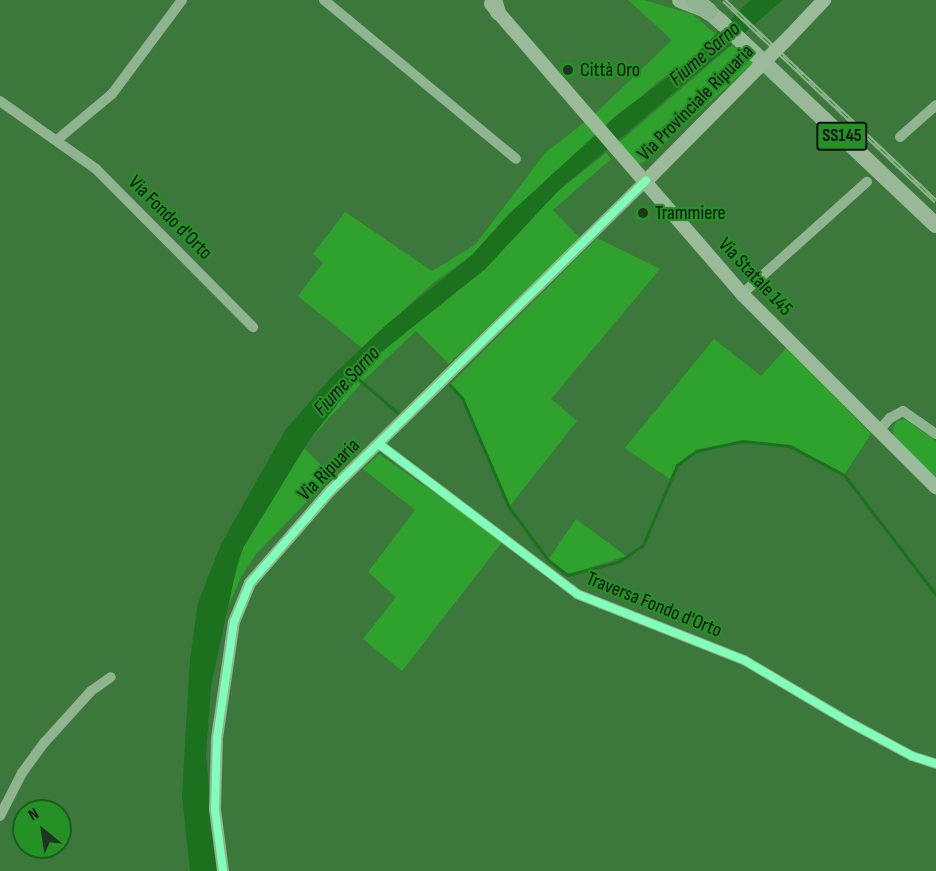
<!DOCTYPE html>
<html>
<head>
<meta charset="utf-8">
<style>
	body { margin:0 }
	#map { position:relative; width:936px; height:871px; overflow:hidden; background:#3c783c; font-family:"Sofia Sans Condensed",sans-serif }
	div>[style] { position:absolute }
	.green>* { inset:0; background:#2fa22e }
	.water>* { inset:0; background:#1b711d }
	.stream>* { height:3px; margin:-1.5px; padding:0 1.5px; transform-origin:1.5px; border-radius:1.5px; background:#1b711d }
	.minor>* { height:10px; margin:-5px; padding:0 5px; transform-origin:5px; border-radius:5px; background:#90b490 }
	.tertiary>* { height:12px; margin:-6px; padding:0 6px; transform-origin:6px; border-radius:6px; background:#90b490 }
	.secondary>* { height:14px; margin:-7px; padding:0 7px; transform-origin:7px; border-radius:7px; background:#9aba9a }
	.trunk>* { height:16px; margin:-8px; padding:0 8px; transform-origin:8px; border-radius:8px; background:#98b898 }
	.motorway>* { height:18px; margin:-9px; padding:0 9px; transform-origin:9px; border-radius:9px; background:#90b490 }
	.rail>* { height:5px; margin-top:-2.5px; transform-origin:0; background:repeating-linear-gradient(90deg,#239124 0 9px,#90b490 0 18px); box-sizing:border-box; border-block:2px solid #90b490 }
	.secondary-bridge>* { height:14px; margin:-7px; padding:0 7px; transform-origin:7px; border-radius:7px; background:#9aba9a }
	.cycleway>* { height:8px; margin:-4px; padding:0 4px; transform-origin:4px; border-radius:4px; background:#80ffba }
	.dots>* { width:16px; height:16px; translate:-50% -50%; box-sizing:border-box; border:3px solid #239124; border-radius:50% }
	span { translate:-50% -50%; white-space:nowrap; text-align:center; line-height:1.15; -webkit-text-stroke:4.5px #239124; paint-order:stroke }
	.shield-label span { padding:2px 4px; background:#239124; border:2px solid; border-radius:4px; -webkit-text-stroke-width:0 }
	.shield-label { font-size:18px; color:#111; font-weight:700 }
	.poi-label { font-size:20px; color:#111 }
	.left { translate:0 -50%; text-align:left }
	.street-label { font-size:20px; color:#111 }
	.water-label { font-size:21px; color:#111; font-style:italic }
	.north { position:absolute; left:12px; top:799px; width:60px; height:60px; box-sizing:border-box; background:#239124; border:2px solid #1c5e1c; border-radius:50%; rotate:330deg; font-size:16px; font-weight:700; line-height:24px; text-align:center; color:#111 }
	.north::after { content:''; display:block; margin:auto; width:21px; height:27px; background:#203520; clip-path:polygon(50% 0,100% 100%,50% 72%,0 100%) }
</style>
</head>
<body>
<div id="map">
	<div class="green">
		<div style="clip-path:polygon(628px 0,644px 0,692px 14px,717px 35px,688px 62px,661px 79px,509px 214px,472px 255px,432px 284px,362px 348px,298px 296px,323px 263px,313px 254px,345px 212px,432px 271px,475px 245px,545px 153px,594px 115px,672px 40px)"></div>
		<div style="clip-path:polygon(732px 45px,753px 63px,644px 162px,638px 164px,617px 144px)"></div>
		<div style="clip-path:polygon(606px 153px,611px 159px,553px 210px,580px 238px,449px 364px,416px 331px,366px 378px,310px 439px,374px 358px,485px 269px,558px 191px)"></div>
		<div style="clip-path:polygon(597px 238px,660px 269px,551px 399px,577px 421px,509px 507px,462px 398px,450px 385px)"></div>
		<div style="clip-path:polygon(714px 339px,761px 376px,787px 347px,871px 434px,844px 475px,790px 446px,743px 441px,696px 451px,677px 465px,671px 480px,625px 448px)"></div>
		<div style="clip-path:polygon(905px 419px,936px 441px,936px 478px,894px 437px,893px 428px,897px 421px)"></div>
		<div style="clip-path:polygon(304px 448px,332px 476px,256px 554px,241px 577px,223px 619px,243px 548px)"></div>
		<div style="clip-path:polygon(379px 454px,503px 541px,402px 671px,363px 639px,396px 597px,368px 572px,415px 510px,363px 469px)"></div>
		<div style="clip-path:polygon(576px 519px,626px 556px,567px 575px,548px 560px)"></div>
	</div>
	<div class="water">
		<div style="clip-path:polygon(750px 0,783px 0,558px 191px,485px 269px,374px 358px,310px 439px,243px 548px,237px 565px,211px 686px,206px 756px,217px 871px,190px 871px,182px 796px,190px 659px,198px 603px,221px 544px,286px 429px,336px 372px,386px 325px,472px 255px,509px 214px,618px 114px,688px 62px)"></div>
	</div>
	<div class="stream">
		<div style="left:356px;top:377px;width:55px;rotate:40.6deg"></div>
		<div style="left:450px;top:385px;width:18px;rotate:47deg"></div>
		<div style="left:462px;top:398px;width:119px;rotate:66.7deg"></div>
		<div style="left:509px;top:507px;width:66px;rotate:53.7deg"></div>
		<div style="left:548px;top:560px;width:24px;rotate:38deg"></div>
		<div style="left:567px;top:575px;width:53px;rotate:-14.3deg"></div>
		<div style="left:618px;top:562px;width:30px;rotate:-34deg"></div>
		<div style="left:643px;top:545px;width:87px;rotate:-67deg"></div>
		<div style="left:677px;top:465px;width:24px;rotate:-36deg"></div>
		<div style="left:696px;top:451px;width:48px;rotate:-12deg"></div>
		<div style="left:743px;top:441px;width:47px;rotate:6.1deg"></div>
		<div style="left:790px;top:446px;width:61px;rotate:28.2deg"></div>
		<div style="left:844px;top:475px;width:151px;rotate:52.5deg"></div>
	</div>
	<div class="minor">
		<div style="left:324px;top:0;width:249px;rotate:39.6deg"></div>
		<div style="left:0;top:101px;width:118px;rotate:35.3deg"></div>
		<div style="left:96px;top:169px;width:223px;rotate:45.2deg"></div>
		<div style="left:900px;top:137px;width:48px;rotate:-41.6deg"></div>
		<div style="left:58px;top:139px;width:70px;rotate:-39.8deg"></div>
		<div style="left:112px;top:94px;width:117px;rotate:-53.3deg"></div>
		<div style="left:742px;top:294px;width:168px;rotate:-41.9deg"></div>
		<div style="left:879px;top:431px;width:17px;rotate:-50deg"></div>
		<div style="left:890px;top:418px;width:15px;rotate:-28deg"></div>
		<div style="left:903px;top:411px;width:40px;rotate:34.9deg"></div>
		<div style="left:379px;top:444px;width:248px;rotate:37.1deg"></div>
		<div style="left:577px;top:594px;width:180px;rotate:21.6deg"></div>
		<div style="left:744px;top:660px;width:120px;rotate:30.6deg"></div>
		<div style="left:847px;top:721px;width:74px;rotate:28.3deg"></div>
		<div style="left:912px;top:756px;width:25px;rotate:18deg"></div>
		<div style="left:0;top:816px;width:48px;rotate:-62.9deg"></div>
		<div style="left:22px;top:773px;width:37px;rotate:-54deg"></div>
		<div style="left:44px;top:743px;width:70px;rotate:-47.9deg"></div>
		<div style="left:91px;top:691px;width:24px;rotate:-35deg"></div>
	</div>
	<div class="tertiary">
		<div style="left:223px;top:871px;width:63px;rotate:-97.4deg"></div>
		<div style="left:215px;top:809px;width:71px;rotate:-88.4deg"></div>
		<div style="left:217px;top:738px;width:117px;rotate:-81.7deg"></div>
		<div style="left:234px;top:622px;width:42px;rotate:-67.7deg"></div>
		<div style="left:250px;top:583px;width:122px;rotate:-49deg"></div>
		<div style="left:330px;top:491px;width:443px;rotate:-44.5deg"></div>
	</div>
	<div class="secondary">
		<div style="left:491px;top:4px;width:384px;rotate:49.1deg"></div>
		<div style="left:742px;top:294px;width:274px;rotate:44.9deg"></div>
		<div style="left:790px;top:36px;width:50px;rotate:-46.6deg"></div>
		<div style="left:646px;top:181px;width:159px;rotate:-45.3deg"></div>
	</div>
	<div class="trunk">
		<div style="left:494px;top:0;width:13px;rotate:72deg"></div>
		<div style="left:680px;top:0;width:30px;rotate:21deg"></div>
		<div style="left:708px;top:11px;width:16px;rotate:40deg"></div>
		<div style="left:720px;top:21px;width:297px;rotate:43.4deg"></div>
	</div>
	<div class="motorway">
		<div style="left:694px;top:0;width:18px;rotate:38deg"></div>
	</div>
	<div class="rail">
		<div style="left:724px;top:0;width:292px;rotate:43.5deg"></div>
	</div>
	<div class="secondary-bridge">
		<div style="left:758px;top:68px;width:45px;rotate:-45deg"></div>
	</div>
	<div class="cycleway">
		<div style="left:379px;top:444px;width:248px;rotate:37.1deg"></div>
		<div style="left:577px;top:594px;width:180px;rotate:21.6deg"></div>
		<div style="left:744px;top:660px;width:120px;rotate:30.6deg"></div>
		<div style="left:847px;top:721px;width:74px;rotate:28.3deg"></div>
		<div style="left:912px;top:756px;width:25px;rotate:18deg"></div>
		<div style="left:223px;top:871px;width:63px;rotate:-97.4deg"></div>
		<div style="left:215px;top:809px;width:71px;rotate:-88.4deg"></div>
		<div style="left:217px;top:738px;width:117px;rotate:-81.7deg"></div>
		<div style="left:234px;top:622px;width:42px;rotate:-67.7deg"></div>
		<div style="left:250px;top:583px;width:122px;rotate:-49deg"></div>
		<div style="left:330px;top:491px;width:443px;rotate:-44.5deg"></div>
	</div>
	<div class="dots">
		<div style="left:568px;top:70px;background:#203520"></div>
		<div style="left:643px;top:213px;background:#203520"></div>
	</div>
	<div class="shield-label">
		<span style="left:842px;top:136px">SS145</span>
	</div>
	<div class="poi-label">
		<span class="left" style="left:580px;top:70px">Città Oro</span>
		<span class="left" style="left:655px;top:213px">Trammiere</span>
	</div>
	<div class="street-label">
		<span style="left:696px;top:103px;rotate:-45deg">Via Provinciale Ripuaria</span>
		<span style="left:170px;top:218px;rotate:45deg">Via Fondo d'Orto</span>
		<span style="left:755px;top:277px;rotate:47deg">Via Statale 145</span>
		<span style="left:329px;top:470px;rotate:-45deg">Via Ripuaria</span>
		<span style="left:654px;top:605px;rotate:22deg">Traversa Fondo d'Orto</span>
	</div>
	<div class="water-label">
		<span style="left:705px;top:54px;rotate:-41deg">Fiume Sarno</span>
		<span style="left:347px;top:381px;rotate:-47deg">Fiume Sarno</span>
	</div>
	<div class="north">N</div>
</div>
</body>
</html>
